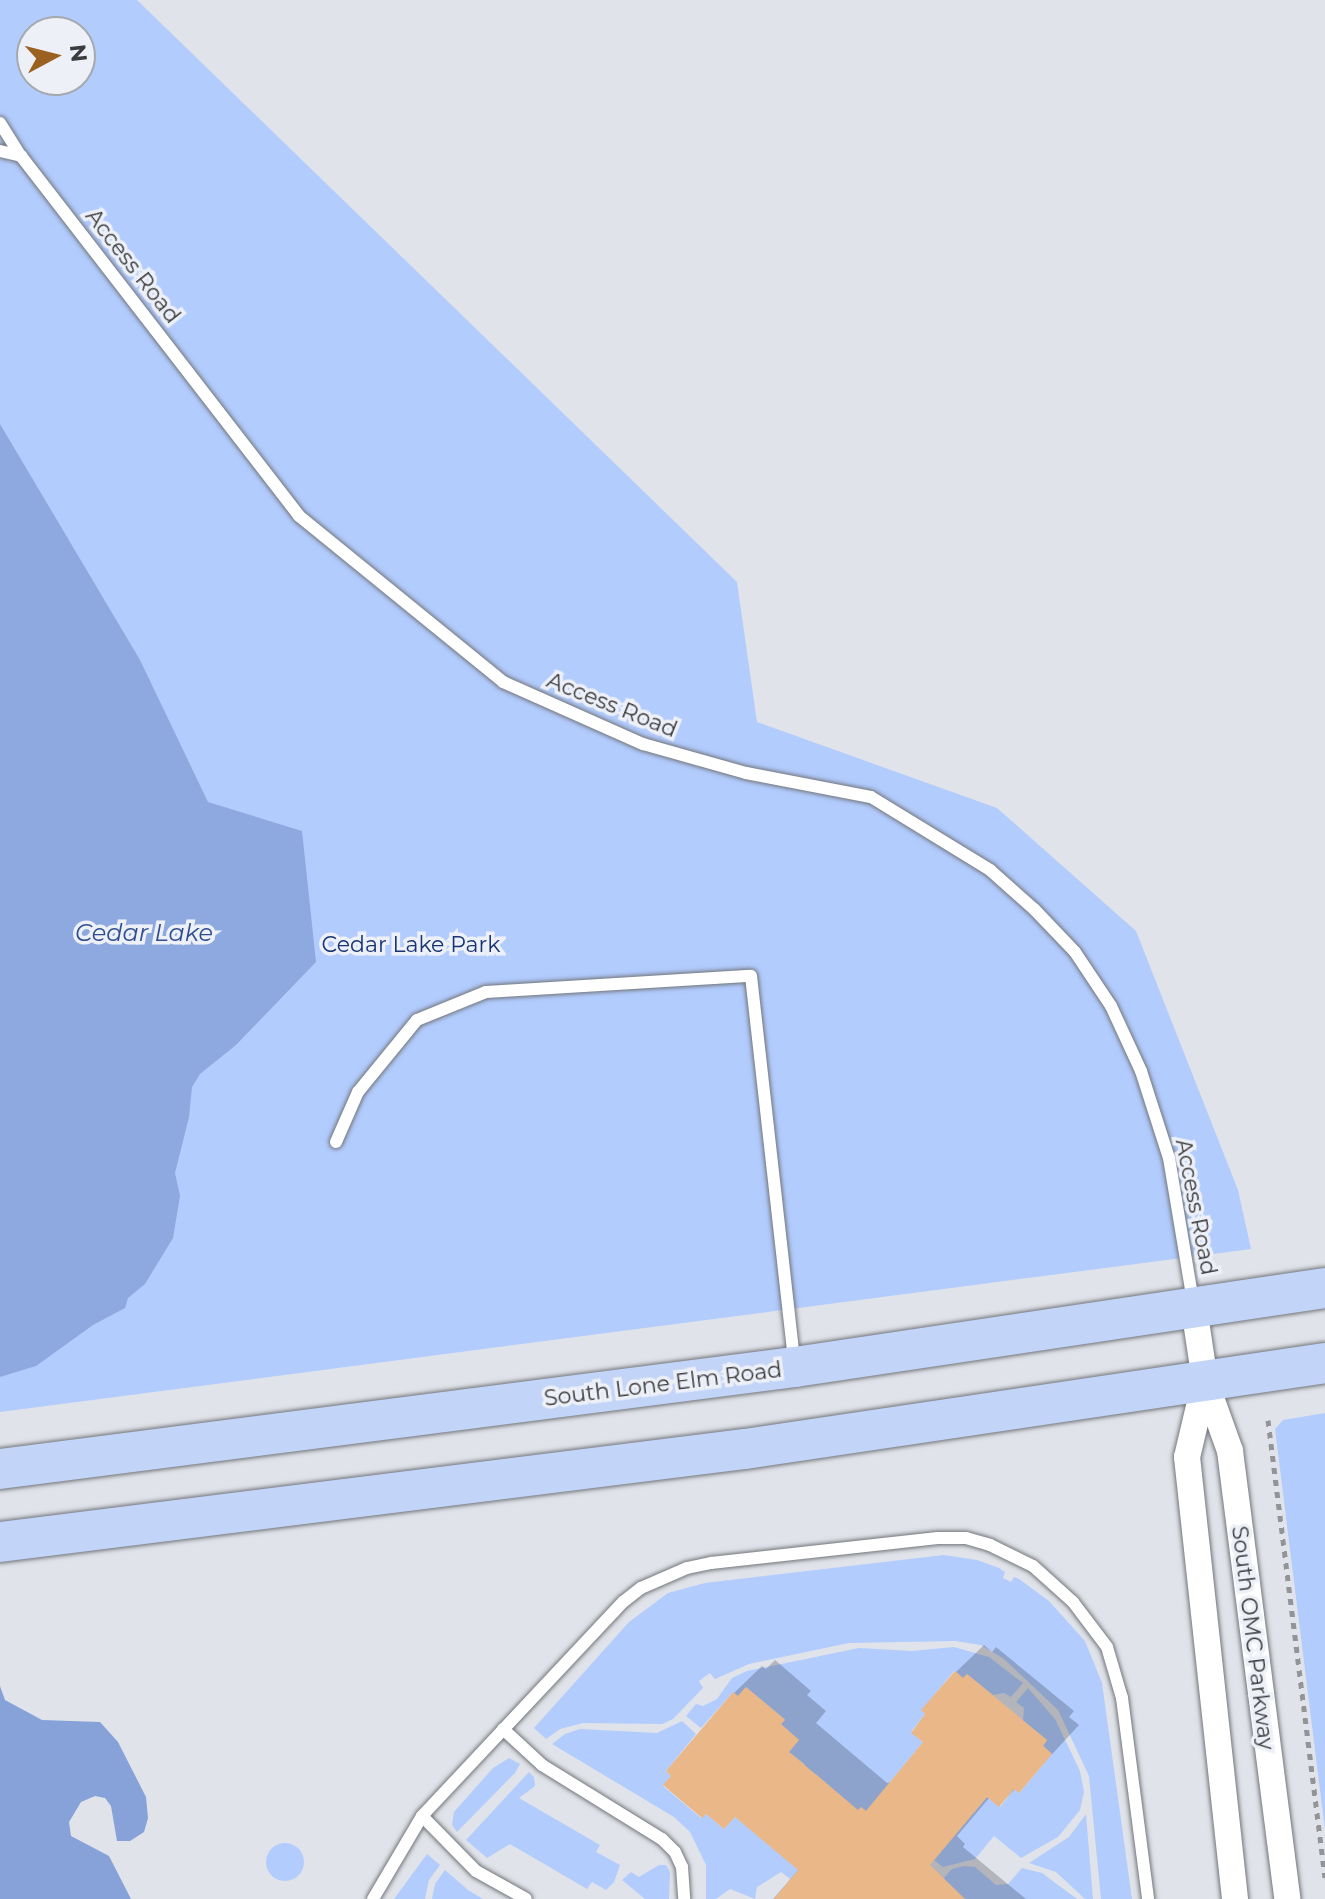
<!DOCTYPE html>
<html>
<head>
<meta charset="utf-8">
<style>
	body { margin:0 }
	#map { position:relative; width:1325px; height:1899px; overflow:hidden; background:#e0e3e9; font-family:Montserrat,sans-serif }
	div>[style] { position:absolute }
	.green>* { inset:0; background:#b2ccfe }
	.round { border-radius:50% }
	.forest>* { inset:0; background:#86a2d8 }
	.water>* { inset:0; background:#8ea9df }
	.shadow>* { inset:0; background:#0003 }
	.building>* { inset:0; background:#e9b788 }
	.path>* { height:5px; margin-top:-2.5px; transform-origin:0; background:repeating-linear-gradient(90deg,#929498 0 6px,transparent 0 12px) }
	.roads { filter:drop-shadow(0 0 2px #73767b) drop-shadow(0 0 2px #73767b) }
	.lane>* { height:12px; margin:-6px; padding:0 6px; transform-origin:6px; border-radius:6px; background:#fff }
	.street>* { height:26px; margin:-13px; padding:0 13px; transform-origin:13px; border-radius:13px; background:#fff }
	.primary>* { height:40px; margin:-20px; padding:0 20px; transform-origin:20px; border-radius:20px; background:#c2d4f7 }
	span { translate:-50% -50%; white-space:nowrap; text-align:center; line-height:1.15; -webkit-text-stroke:7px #edf0f7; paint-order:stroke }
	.street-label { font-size:22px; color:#3a3c3e }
	.park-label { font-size:22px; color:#183474 }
	.water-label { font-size:24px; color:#2f4e90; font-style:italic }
	.north { position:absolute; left:16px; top:16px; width:80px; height:80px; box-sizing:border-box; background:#edf0f7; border:2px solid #a5a8ad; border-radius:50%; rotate:83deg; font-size:22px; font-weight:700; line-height:32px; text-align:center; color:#3a3c3e }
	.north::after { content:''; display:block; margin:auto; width:28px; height:36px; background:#9b6120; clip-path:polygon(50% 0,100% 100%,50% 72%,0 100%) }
</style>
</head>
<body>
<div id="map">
	<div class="green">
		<div style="clip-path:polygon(evenodd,0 0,137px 0,737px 582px,757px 722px,997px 808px,1136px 931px,1238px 1190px,1251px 1249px,0 1412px,0 0,32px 32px,80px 32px,80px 80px,32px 80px,32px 32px)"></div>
		<div style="clip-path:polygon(1325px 1413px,1325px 1830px,1275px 1429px,1283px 1420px)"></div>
		<div style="clip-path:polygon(944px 1555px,977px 1560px,999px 1568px,1005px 1572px,1003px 1578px,1011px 1582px,1014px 1577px,1019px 1579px,1049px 1601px,1085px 1641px,1102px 1683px,1132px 1899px,1101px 1899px,1089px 1776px,1058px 1710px,1004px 1659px,981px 1645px,955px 1641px,849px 1643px,749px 1664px,715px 1679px,710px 1673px,699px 1681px,703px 1688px,673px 1719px,662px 1724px,583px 1723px,560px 1729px,546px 1739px,534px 1728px,629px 1622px,668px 1593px,705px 1583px)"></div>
		<div style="clip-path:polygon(954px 1647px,989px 1657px,1023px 1683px,1011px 1697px,1004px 1693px,993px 1695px,967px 1674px,963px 1678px,954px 1671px,922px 1710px,925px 1714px,911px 1732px,923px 1742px,866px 1811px,861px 1807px,854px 1815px,854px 1807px,816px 1774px,801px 1770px,805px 1764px,789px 1752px,799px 1740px,781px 1724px,785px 1719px,746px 1687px,738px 1696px,733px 1692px,701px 1728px,686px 1716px,696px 1704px,703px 1706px,717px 1699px,732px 1678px,747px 1671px,859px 1648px,912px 1651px)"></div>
		<div style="clip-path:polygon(1028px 1688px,1055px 1719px,1080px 1771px,1084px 1792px,1080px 1810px,1058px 1837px,1021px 1858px,994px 1836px,975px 1859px,943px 1867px,934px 1860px,964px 1824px,969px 1809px,974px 1813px,987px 1797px,1000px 1807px,1014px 1789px,1020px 1792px,1052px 1754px,1043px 1746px,1047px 1740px,1023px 1721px,1024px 1708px,1016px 1702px)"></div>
		<div style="clip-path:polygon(682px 1721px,696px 1734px,666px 1771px,671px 1776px,663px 1786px,701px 1818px,706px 1814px,724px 1829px,735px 1817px,800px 1871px,793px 1881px,781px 1872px,757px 1887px,755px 1899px,730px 1889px,716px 1899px,706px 1899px,706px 1865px,690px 1832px,674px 1817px,552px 1744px,565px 1734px,580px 1729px,657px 1733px)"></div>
		<div style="clip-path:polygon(509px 1758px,520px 1764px,515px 1773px,457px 1832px,452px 1825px,454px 1812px,493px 1768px)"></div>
		<div style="clip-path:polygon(529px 1772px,534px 1777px,535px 1786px,519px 1798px,600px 1845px,596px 1852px,620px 1865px,614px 1882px,606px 1890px,592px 1882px,587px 1889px,510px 1844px,487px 1858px,466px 1840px)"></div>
		<div style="clip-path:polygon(1086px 1814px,1093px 1899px,1085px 1899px,1056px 1872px,1029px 1863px,1069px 1837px)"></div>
		<div class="round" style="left:266px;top:1843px;width:38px;height:38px"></div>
		<div style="clip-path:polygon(427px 1854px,440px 1865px,429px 1880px,425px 1899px,394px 1899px)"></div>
		<div style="clip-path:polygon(659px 1865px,666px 1865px,670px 1872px,669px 1899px,645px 1899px,622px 1880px,631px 1872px,639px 1877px)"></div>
		<div style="clip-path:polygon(964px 1866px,975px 1867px,996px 1885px,1008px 1884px,1022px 1868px,1042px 1873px,1077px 1899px,965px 1899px,942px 1880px,952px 1869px)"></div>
		<div style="clip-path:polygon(445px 1870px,468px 1890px,483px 1899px,432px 1899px,435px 1884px)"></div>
	</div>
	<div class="forest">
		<div style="clip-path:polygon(0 1686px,5px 1700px,42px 1720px,100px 1722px,118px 1742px,146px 1797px,148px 1818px,144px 1832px,130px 1841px,117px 1841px,111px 1806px,105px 1798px,95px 1796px,81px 1802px,69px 1822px,71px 1836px,109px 1856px,131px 1899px,0 1899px)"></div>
	</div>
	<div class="water">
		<div style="clip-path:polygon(0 424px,140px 660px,208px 802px,302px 831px,316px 962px,236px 1045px,200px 1074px,192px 1087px,189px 1117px,175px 1173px,180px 1196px,173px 1238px,145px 1284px,128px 1298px,125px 1308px,93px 1325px,36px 1366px,0 1377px)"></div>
	</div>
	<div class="shadow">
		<div style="clip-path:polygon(984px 1645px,992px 1652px,996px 1647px,1074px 1711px,1069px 1717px,1079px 1725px,1019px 1790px,1016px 1788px,999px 1805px,990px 1797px,957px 1836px,965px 1844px,963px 1847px,1026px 1899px,773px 1899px,800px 1868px,734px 1693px,762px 1666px,766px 1669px,775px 1660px,811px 1691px,807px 1695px,826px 1711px,816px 1723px,887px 1783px,892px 1782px,925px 1742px,956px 1672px)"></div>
	</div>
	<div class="building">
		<div style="clip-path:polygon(955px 1671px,963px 1678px,967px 1674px,1047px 1740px,1043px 1746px,1052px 1754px,1019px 1793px,1014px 1789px,999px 1807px,987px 1797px,930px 1865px,965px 1899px,774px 1899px,798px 1870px,735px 1817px,724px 1829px,706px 1814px,702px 1818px,663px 1785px,671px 1776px,666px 1771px,733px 1692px,738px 1696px,746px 1687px,785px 1720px,781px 1724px,799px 1740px,789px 1752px,858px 1810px,861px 1807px,866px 1811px,923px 1742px,911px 1733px,925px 1714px,921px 1710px)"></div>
	</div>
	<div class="path">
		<div style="left:1268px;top:1420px;width:461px;rotate:82.9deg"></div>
	</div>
	<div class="roads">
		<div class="lane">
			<div style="left:0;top:123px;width:39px;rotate:58deg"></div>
			<div style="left:21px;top:156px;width:455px;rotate:52.3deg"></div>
			<div style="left:299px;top:516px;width:263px;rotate:39.1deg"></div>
			<div style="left:503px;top:682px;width:153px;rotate:23.9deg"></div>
			<div style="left:643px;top:744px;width:107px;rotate:15.7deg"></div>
			<div style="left:746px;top:773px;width:127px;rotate:10.9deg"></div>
			<div style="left:871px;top:797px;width:140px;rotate:31.5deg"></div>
			<div style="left:990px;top:870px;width:59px;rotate:41.6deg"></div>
			<div style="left:1034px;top:909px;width:59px;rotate:46.4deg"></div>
			<div style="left:1075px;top:952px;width:65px;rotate:56.3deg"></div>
			<div style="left:1111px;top:1006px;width:72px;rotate:65.2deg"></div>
			<div style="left:1141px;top:1071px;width:91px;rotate:72.2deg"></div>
			<div style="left:1169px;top:1158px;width:145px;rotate:80.5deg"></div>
			<div style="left:0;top:151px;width:22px;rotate:13deg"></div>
			<div style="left:336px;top:1142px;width:55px;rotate:-66.3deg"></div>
			<div style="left:358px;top:1092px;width:93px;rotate:-50.7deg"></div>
			<div style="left:417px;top:1020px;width:74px;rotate:-22.1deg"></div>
			<div style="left:486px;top:992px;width:265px;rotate:-3.5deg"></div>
			<div style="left:751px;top:976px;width:386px;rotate:83.6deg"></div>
			<div style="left:503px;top:1729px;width:53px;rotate:42.7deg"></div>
			<div style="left:542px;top:1765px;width:141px;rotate:31.7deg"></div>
			<div style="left:662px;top:1839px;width:18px;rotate:45deg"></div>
			<div style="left:675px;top:1852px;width:17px;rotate:65deg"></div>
			<div style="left:682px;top:1867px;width:32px;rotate:86deg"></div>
			<div style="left:422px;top:1816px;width:77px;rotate:45.5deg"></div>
			<div style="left:476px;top:1871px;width:57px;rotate:29.2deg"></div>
			<div style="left:373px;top:1899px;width:96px;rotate:-59.4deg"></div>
			<div style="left:422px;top:1816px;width:294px;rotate:-46.8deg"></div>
			<div style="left:623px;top:1602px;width:23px;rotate:-38deg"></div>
			<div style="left:641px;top:1588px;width:50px;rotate:-23.5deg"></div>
			<div style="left:687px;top:1568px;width:25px;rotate:-12deg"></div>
			<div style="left:711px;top:1563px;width:228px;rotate:-6.3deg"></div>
			<div style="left:938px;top:1538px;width:28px"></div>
			<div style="left:966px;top:1538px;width:25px;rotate:16deg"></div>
			<div style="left:990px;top:1545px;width:48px;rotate:26deg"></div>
			<div style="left:1033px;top:1566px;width:54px;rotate:42deg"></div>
			<div style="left:1073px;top:1602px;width:56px;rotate:52.9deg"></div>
			<div style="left:1107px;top:1647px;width:53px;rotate:73.6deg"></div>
			<div style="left:1122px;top:1698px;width:203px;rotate:82.6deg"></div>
		</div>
		<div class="street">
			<div style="left:1194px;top:1308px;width:74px;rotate:81.4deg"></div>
			<div style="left:1205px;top:1381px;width:74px;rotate:70.3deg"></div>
			<div style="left:1230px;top:1451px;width:452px;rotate:82.7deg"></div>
			<div style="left:1205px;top:1381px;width:78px;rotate:103.3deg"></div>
			<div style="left:1187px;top:1457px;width:445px;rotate:83.8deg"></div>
		</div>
		<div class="primary">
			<div style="left:0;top:1469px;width:802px;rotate:-7.31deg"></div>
			<div style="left:795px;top:1367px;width:536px;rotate:-8.48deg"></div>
			<div style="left:0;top:1542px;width:751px;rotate:-7.12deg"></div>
			<div style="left:745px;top:1449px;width:586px;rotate:-8.43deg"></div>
		</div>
	</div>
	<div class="street-label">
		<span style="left:133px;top:266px;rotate:52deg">Access Road</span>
		<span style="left:612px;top:705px;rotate:22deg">Access Road</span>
		<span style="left:1196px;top:1207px;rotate:79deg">Access Road</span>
		<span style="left:663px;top:1384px;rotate:-7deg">South Lone Elm Road</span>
		<span style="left:1253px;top:1638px;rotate:83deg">South OMC Parkway</span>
	</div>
	<div class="park-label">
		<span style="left:411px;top:945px">Cedar Lake Park</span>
	</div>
	<div class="water-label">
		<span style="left:144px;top:933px">Cedar Lake</span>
	</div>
	<div class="north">N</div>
</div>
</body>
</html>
